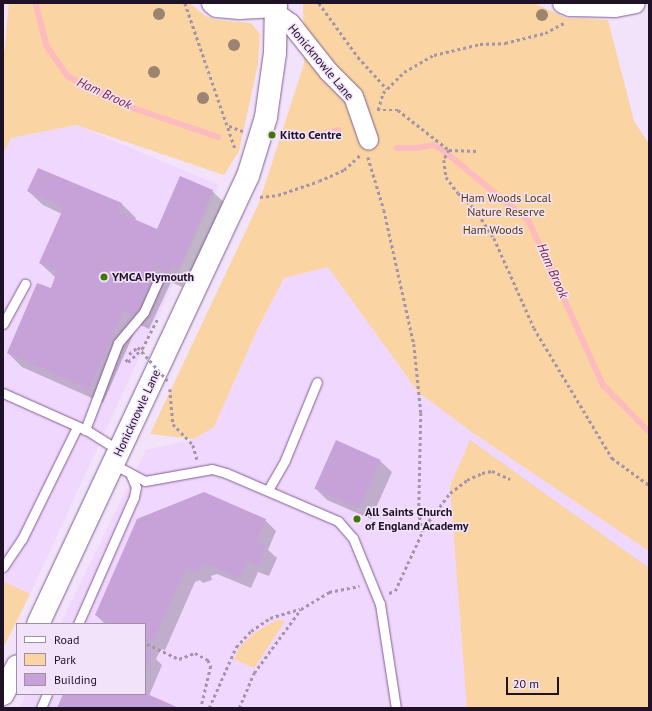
<!DOCTYPE html>
<html>
<head>
<meta charset="utf-8">
<style>
	body { margin:0 }
	#map { position:relative; width:652px; height:711px; overflow:hidden; background:#f2e3fb; font-family:"PT Sans",sans-serif }
	div>[style] { position:absolute }
	.built>* { inset:0; background:#f0d7fe }
	.green>* { inset:0; background:#fad4a2 }
	.shadow>* { inset:0; background:#0003 }
	.stream>* { height:5.5px; margin:-2.75px; padding:0 2.75px; transform-origin:2.75px; border-radius:2.75px; background:#fdbbc0 }
	.building>* { inset:0; background:#c6a2d9; transform-origin:0 0 }
	.path>* { height:2.5px; margin-top:-1.25px; transform-origin:0; background:repeating-linear-gradient(90deg,#a394ab 0 3px,transparent 0 6px) }
	.roads { filter:drop-shadow(0 0 1px #805e91) drop-shadow(0 0 1px #805e91) }
	.lane>* { height:9px; margin:-4.5px; padding:0 4.5px; transform-origin:4.5px; border-radius:4.5px; background:#fff }
	.street>* { height:19px; margin:-9.5px; padding:0 9.5px; transform-origin:9.5px; border-radius:9.5px; background:#fff }
	.secondary>* { height:22px; margin:-11px; padding:0 11px; transform-origin:11px; border-radius:11px; background:#fff }
	.path-bridge>* { height:2.5px; margin-top:-1.25px; transform-origin:0; background:repeating-linear-gradient(90deg,#a394ab 0 3px,transparent 0 6px) }
	.trees>* { width:12px; height:12px; margin:-6px; border-radius:50%; background:#9c8472 }
	.dots>* { width:11px; height:11px; translate:-50% -50%; box-sizing:border-box; border:2px solid #f2e3fb; border-radius:50% }
	span { translate:-50% -50%; white-space:nowrap; text-align:center; line-height:1.15; -webkit-text-stroke:3px #f2e3fb; paint-order:stroke }
	.street-label { font-size:12px; color:#1f1126 }
	.poi-label { font-size:12px; color:#1f1126; font-weight:700 }
	.left { translate:0 -50%; text-align:left }
	.park-label { font-size:12px; color:#553602 }
	.water-label { font-size:13px; color:#812536; font-style:italic }
	.frame { position:absolute; inset:0; border:4px solid #1f1126; pointer-events:none }
	.legend { position:absolute; left:16px; top:623px; width:130px; height:72px; box-sizing:border-box; background:#f2e3fb; border:1px solid #9e8fa6; margin:0; padding:5px 7px; list-style:none; font-size:12px; color:#1f1126 }
	.legend li { display:flex; align-items:center; gap:8px; height:20px }
	.legend b { width:20px; border:1px solid #9e8fa6 }
	.scale { position:absolute; left:506px; top:677px; width:53px; height:18px; box-sizing:border-box; border:2px solid #1f1126; border-top:0; padding-left:5px; font-size:12px; line-height:14px; white-space:nowrap; color:#1f1126; -webkit-text-stroke:3px #f2e3fb; paint-order:stroke }
</style>
</head>
<body>
<div id="map">
	<div class="built">
		<div style="clip-path:polygon(76px 125px,219px 185px,30px 594px,3px 581px,3px 154px,11px 138px)"></div>
		<div style="clip-path:polygon(328px 267px,418px 392px,476px 435px,649px 551px,649px 708px,19px 708px,26px 694px,145px 694px,145px 624px,60px 624px,146px 450px,194px 439px,214px 427px,258px 328px,284px 278px)"></div>
	</div>
	<div class="green">
		<div style="clip-path:polygon(9px 3px,190px 3px,205px 16px,217px 20px,251px 23px,260px 34px,258px 64px,239px 151px,224px 175px,76px 125px,11px 138px,3px 154px,3px 65px)"></div>
		<div style="clip-path:polygon(303px 3px,534px 3px,566px 18px,608px 20px,634px 121px,649px 144px,649px 551px,476px 435px,418px 392px,328px 267px,284px 278px,258px 328px,214px 427px,194px 439px,150px 434px,259px 203px,304px 64px)"></div>
		<div style="clip-path:polygon(470px 440px,649px 568px,649px 708px,467px 708px,450px 486px)"></div>
		<div style="clip-path:polygon(3px 581px,30px 594px,3px 648px)"></div>
		<div style="clip-path:polygon(277px 620px,285px 621px,254px 668px,234px 659px,240px 647px,254px 633px)"></div>
	</div>
	<div class="shadow">
		<div style="clip-path:polygon(38px 169px,122px 204px,136px 218px,135px 221px,158px 231px,212px 191px,227px 205px,194px 283px,186px 279px,182px 287px,171px 282px,149px 329px,138px 324px,103px 403px,22px 367px,8px 353px,52px 290px,56px 278px,40px 263px,62px 214px,43px 205px,28px 191px)"></div>
		<div style="clip-path:polygon(336px 442px,380px 461px,392px 472px,371px 519px,327px 500px,316px 489px)"></div>
		<div style="clip-path:polygon(265px 520px,276px 531px,268px 550px,277px 558px,269px 576px,258px 572px,251px 588px,217px 574px,211px 576px,212px 580px,203px 583px,200px 580px,195px 582px,165px 650px,161px 649px,156px 659px,162px 665px,149px 696px,177px 708px,58px 708px,145px 694px,145px 624px,105px 624px,96px 615px)"></div>
	</div>
	<div class="stream">
		<div style="left:36px;top:3px;width:44px;rotate:75.7deg"></div>
		<div style="left:47px;top:46px;width:38px;rotate:55deg"></div>
		<div style="left:69px;top:77px;width:71px;rotate:25.8deg"></div>
		<div style="left:133px;top:108px;width:90px;rotate:18.8deg"></div>
		<div style="left:318px;top:135px;width:21px;rotate:-14deg"></div>
		<div style="left:397px;top:148px;width:20px"></div>
		<div style="left:417px;top:148px;width:16px;rotate:-11deg"></div>
		<div style="left:433px;top:145px;width:10px;rotate:24deg"></div>
		<div style="left:442px;top:149px;width:113px;rotate:39.6deg"></div>
		<div style="left:529px;top:221px;width:181px;rotate:65.6deg"></div>
		<div style="left:604px;top:386px;width:64px;rotate:45deg"></div>
	</div>
	<div class="building">
		<div style="clip-path:polygon(38px 168px,122px 203px,118px 212px,157px 229px,180px 176px,213px 190px,179px 269px,171px 266px,168px 274px,157px 268px,135px 315px,123px 311px,89px 389px,7px 353px,37px 283px,51px 288px,57px 271px,39px 263px,64px 207px,27px 191px)"></div>
		<div style="left:336px;top:440px;width:49px;height:53px;rotate:24deg"></div>
		<div style="clip-path:polygon(204px 492px,266px 519px,256px 542px,266px 546px,258px 566px,247px 561px,240px 578px,206px 563px,200px 565px,201px 569px,191px 573px,190px 569px,184px 571px,154px 640px,149px 639px,145px 649px,145px 624px,111px 624px,95px 615px,137px 519px)"></div>
		<div style="clip-path:polygon(145px 650px,152px 653px,145px 670px)"></div>
		<div style="clip-path:polygon(145px 693px,179px 708px,57px 708px,63px 694px)"></div>
	</div>
	<div class="path">
		<div style="left:185px;top:3px;width:153px;rotate:71deg"></div>
		<div style="left:319px;top:3px;width:67px;rotate:54.2deg"></div>
		<div style="left:358px;top:57px;width:43px;rotate:47.8deg"></div>
		<div style="left:377px;top:110px;width:21px"></div>
		<div style="left:398px;top:110px;width:65px;rotate:38.1deg"></div>
		<div style="left:449px;top:150px;width:29px;rotate:2deg"></div>
		<div style="left:378px;top:110px;width:18px;rotate:-74deg"></div>
		<div style="left:383px;top:93px;width:30px;rotate:-45deg"></div>
		<div style="left:404px;top:72px;width:34px;rotate:-30deg"></div>
		<div style="left:434px;top:55px;width:47px;rotate:-13.4deg"></div>
		<div style="left:480px;top:44px;width:25px;rotate:-2deg"></div>
		<div style="left:505px;top:43px;width:41px;rotate:-14deg"></div>
		<div style="left:545px;top:33px;width:21px;rotate:-28deg"></div>
		<div style="left:229px;top:126px;width:15px;rotate:20deg"></div>
		<div style="left:449px;top:150px;width:11px;rotate:117deg"></div>
		<div style="left:444px;top:160px;width:17px;rotate:83deg"></div>
		<div style="left:446px;top:177px;width:20px;rotate:53deg"></div>
		<div style="left:458px;top:193px;width:23px;rotate:43deg"></div>
		<div style="left:475px;top:209px;width:35px;rotate:57deg"></div>
		<div style="left:494px;top:238px;width:98px;rotate:66deg"></div>
		<div style="left:534px;top:328px;width:152px;rotate:59deg"></div>
		<div style="left:612px;top:458px;width:46px;rotate:36.1deg"></div>
		<div style="left:368px;top:157px;width:55px;rotate:73.2deg"></div>
		<div style="left:384px;top:210px;width:137px;rotate:77.4deg"></div>
		<div style="left:414px;top:344px;width:69px;rotate:84.2deg"></div>
		<div style="left:421px;top:413px;width:98px;rotate:91.2deg"></div>
		<div style="left:419px;top:511px;width:22px;rotate:82deg"></div>
		<div style="left:260px;top:197px;width:18px;rotate:-6deg"></div>
		<div style="left:278px;top:195px;width:43px;rotate:-18.9deg"></div>
		<div style="left:319px;top:181px;width:27px;rotate:-24deg"></div>
		<div style="left:344px;top:170px;width:22px;rotate:-43deg"></div>
		<div style="left:129px;top:354px;width:11px;rotate:-38deg"></div>
		<div style="left:126px;top:359px;width:4px;rotate:56deg"></div>
		<div style="left:128px;top:362px;width:19px;rotate:-43deg"></div>
		<div style="left:142px;top:349px;width:34px;rotate:-63deg"></div>
		<div style="left:170px;top:389px;width:35px;rotate:85deg"></div>
		<div style="left:173px;top:424px;width:29px;rotate:46deg"></div>
		<div style="left:193px;top:445px;width:15px;rotate:74deg"></div>
		<div style="left:389px;top:593px;width:6px;rotate:-18deg"></div>
		<div style="left:395px;top:591px;width:72px;rotate:-65.2deg"></div>
		<div style="left:425px;top:526px;width:41px;rotate:-52.9deg"></div>
		<div style="left:450px;top:493px;width:21px;rotate:-37deg"></div>
		<div style="left:467px;top:480px;width:17px;rotate:-25deg"></div>
		<div style="left:482px;top:473px;width:10px;rotate:-11deg"></div>
		<div style="left:492px;top:471px;width:20px;rotate:24deg"></div>
		<div style="left:147px;top:644px;width:35px;rotate:25deg"></div>
		<div style="left:179px;top:659px;width:17px;rotate:-21deg"></div>
		<div style="left:195px;top:653px;width:15px;rotate:28deg"></div>
		<div style="left:208px;top:660px;width:7px;rotate:63deg"></div>
		<div style="left:211px;top:666px;width:43px;rotate:103.4deg"></div>
		<div style="left:209px;top:708px;width:67px;rotate:-66.1deg"></div>
		<div style="left:236px;top:647px;width:22px;rotate:-47deg"></div>
		<div style="left:251px;top:631px;width:23px;rotate:-34deg"></div>
		<div style="left:270px;top:618px;width:31px;rotate:-17deg"></div>
		<div style="left:239px;top:708px;width:38px;rotate:-67deg"></div>
		<div style="left:254px;top:673px;width:79px;rotate:-53.7deg"></div>
		<div style="left:301px;top:609px;width:33px;rotate:-31deg"></div>
		<div style="left:329px;top:592px;width:31px;rotate:-11deg"></div>
	</div>
	<div class="roads">
		<div class="lane">
			<div style="left:3px;top:324px;width:46px;rotate:-61.2deg"></div>
			<div style="left:3px;top:393px;width:93px;rotate:24.1deg"></div>
			<div style="left:88px;top:431px;width:36px;rotate:32deg"></div>
			<div style="left:85px;top:430px;width:93px;rotate:-69.2deg"></div>
			<div style="left:118px;top:343px;width:40px;rotate:-50deg"></div>
			<div style="left:144px;top:312px;width:36px;rotate:-66deg"></div>
			<div style="left:113px;top:464px;width:36px;rotate:28deg"></div>
			<div style="left:145px;top:481px;width:68px;rotate:-10.2deg"></div>
			<div style="left:212px;top:469px;width:15px;rotate:16deg"></div>
			<div style="left:226px;top:473px;width:122px;rotate:23.2deg"></div>
			<div style="left:338px;top:521px;width:23px;rotate:49deg"></div>
			<div style="left:353px;top:538px;width:71px;rotate:67.8deg"></div>
			<div style="left:380px;top:604px;width:105px;rotate:81.3deg"></div>
			<div style="left:268px;top:490px;width:34px;rotate:-60deg"></div>
			<div style="left:285px;top:460px;width:84px;rotate:-67.7deg"></div>
			<div style="left:3px;top:567px;width:34px;rotate:-56deg"></div>
			<div style="left:22px;top:539px;width:125px;rotate:-63.8deg"></div>
			<div style="left:78px;top:624px;width:139px;rotate:-66.2deg"></div>
			<div style="left:134px;top:497px;width:10px;rotate:-79deg"></div>
			<div style="left:136px;top:487px;width:12px;rotate:-114deg"></div>
			<div style="left:41px;top:708px;width:15px;rotate:-67deg"></div>
		</div>
		<div class="street">
			<div style="left:211px;top:3px;width:6px;rotate:39deg"></div>
			<div style="left:216px;top:7px;width:23px;rotate:5deg"></div>
			<div style="left:239px;top:9px;width:37px;rotate:-3deg"></div>
			<div style="left:562px;top:3px;width:8px;rotate:23deg"></div>
			<div style="left:569px;top:6px;width:46px;rotate:1.2deg"></div>
			<div style="left:615px;top:7px;width:20px;rotate:-11deg"></div>
			<div style="left:276px;top:13px;width:17px;rotate:36deg"></div>
			<div style="left:290px;top:23px;width:61px;rotate:51.6deg"></div>
			<div style="left:328px;top:71px;width:35px;rotate:45deg"></div>
			<div style="left:353px;top:96px;width:46px;rotate:70.8deg"></div>
		</div>
		<div class="secondary">
			<div style="left:38px;top:624px;width:495px;rotate:-64.9deg"></div>
			<div style="left:248px;top:176px;width:62px;rotate:-73deg"></div>
			<div style="left:266px;top:117px;width:65px;rotate:-82deg"></div>
			<div style="left:275px;top:53px;width:50px;rotate:-88.9deg"></div>
			<div style="left:3px;top:694px;width:31px;rotate:-63deg"></div>
		</div>
	</div>
	<div class="path-bridge">
		<div style="left:138px;top:347px;width:45px;rotate:48.6deg"></div>
	</div>
	<div class="trees">
		<div style="left:159px;top:14px"></div>
		<div style="left:542px;top:15px"></div>
		<div style="left:234px;top:45px"></div>
		<div style="left:154px;top:72px"></div>
		<div style="left:203px;top:98px"></div>
	</div>
	<div class="dots">
		<div style="left:272px;top:135px;background:#417603"></div>
		<div style="left:104px;top:277px;background:#417603"></div>
		<div style="left:357px;top:519px;background:#417603"></div>
	</div>
	<div class="street-label">
		<span style="left:321px;top:62px;rotate:50deg">Honicknowle Lane</span>
		<span style="left:137px;top:413px;rotate:-65deg">Honicknowle Lane</span>
	</div>
	<div class="poi-label">
		<span class="left" style="left:280px;top:135px">Kitto Centre</span>
		<span class="left" style="left:112px;top:277px">YMCA Plymouth</span>
		<span class="left" style="left:365px;top:519px">All Saints Church<br>of England Academy</span>
	</div>
	<div class="park-label">
		<span style="left:506px;top:205px">Ham Woods Local<br>Nature Reserve</span>
		<span style="left:493px;top:230px">Ham Woods</span>
	</div>
	<div class="water-label">
		<span style="left:104px;top:94px;rotate:25deg">Ham Brook</span>
		<span style="left:552px;top:271px;rotate:66deg">Ham Brook</span>
	</div>
	<div class="frame"></div>
	<ul class="legend">
	<li><b style="height:5px;background:#fff"></b>Road</li>
	<li><b style="height:11px;background:#fad4a2"></b>Park</li>
	<li><b style="height:11px;background:#c6a2d9"></b>Building</li>
	</ul>
	<div class="scale">20 m</div>
</div>
</body>
</html>
